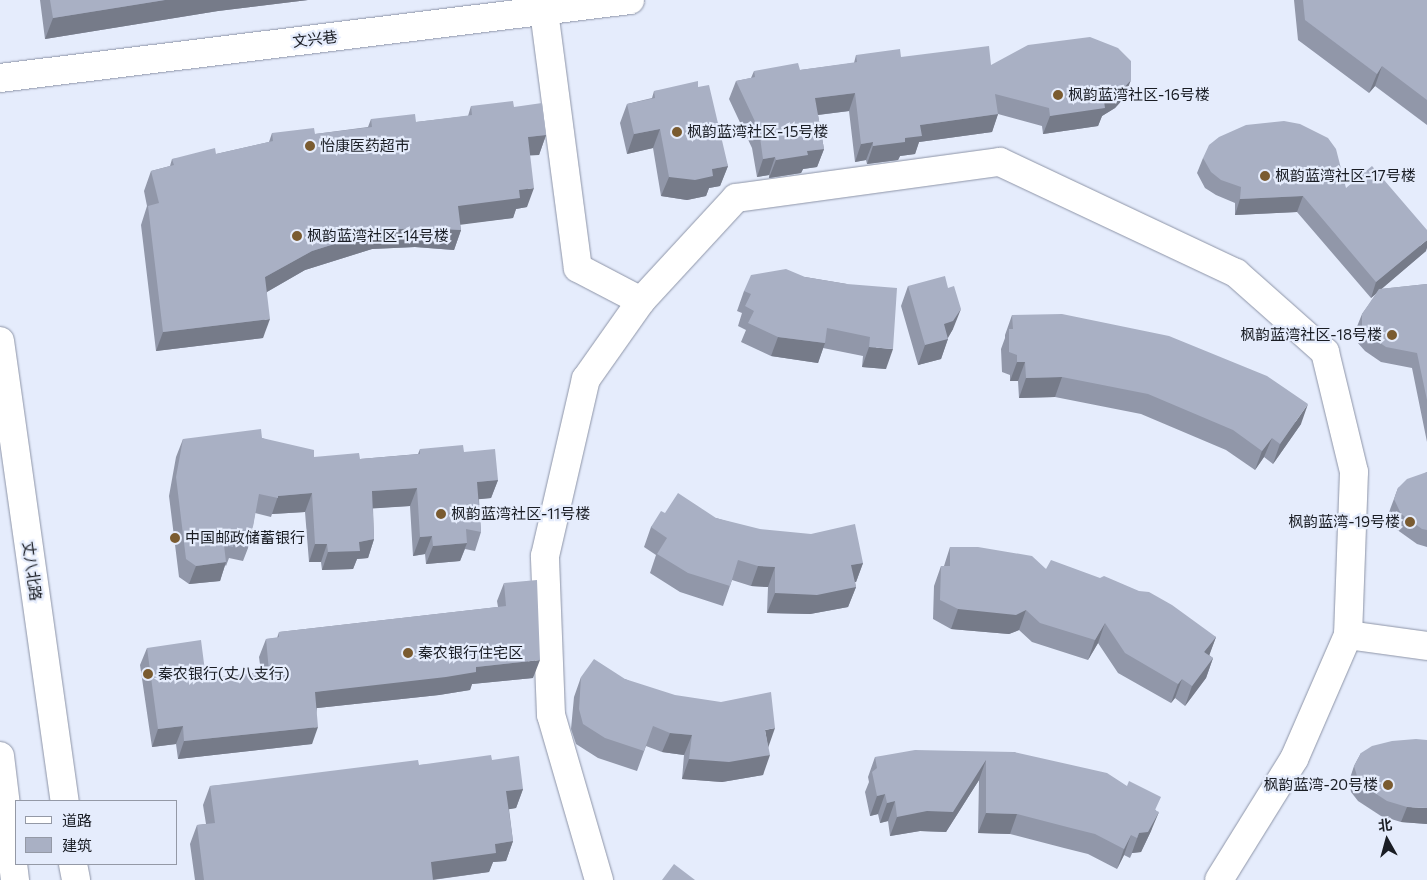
<!DOCTYPE html>
<html>
<head>
<meta charset="utf-8">
<style>
	body { margin:0 }
	#map { position:relative; width:1427px; height:880px; overflow:hidden; background:#e5ecfc; font-family:Commissioner,"Noto Sans SC",sans-serif }
	div>[style] { position:absolute }
	.roads { filter:drop-shadow(0 0 1px #8d94a7) drop-shadow(0 0 1px #8d94a7) }
	.minor>* { height:28px; margin:-14px; padding:0 14px; transform-origin:14px; border-radius:14px; background:#fff }
	.major>* { height:28px; margin:-14px; padding:0 14px; transform-origin:14px; border-radius:14px; background:#fff }
	.wall>* { inset:0; background:#9197a9 }
	.shaded-wall>* { inset:0; background:#767b89 }
	.building>* { inset:0; background:#a9b0c4 }
	.dots>* { width:14px; height:14px; translate:-50% -50%; box-sizing:border-box; border:2px solid #e5ecfc; border-radius:50% }
	span { translate:-50% -50%; white-space:nowrap; text-align:center; line-height:1.15; -webkit-text-stroke:4.5px #e5ecfc; paint-order:stroke }
	.street-label { font-size:15px; color:#1a1d24 }
	.poi-label { font-size:15px; color:#1a1d24 }
	.left { translate:0 -50%; text-align:left }
	.right { translate:-100% -50%; text-align:right }
	.legend { position:absolute; left:15px; top:800px; width:162px; height:65px; box-sizing:border-box; background:#e5ecfc; border:1px solid #9499a6; margin:0; padding:6px 9px; list-style:none; font-size:15px; color:#1a1d24 }
	.legend li { display:flex; align-items:center; gap:10px; height:25px }
	.legend b { width:25px; border:1px solid #9499a6 }
	.north { position:absolute; left:1362px; top:815px; width:50px; height:50px; -webkit-text-stroke:4px #e5ecfc; paint-order:stroke; rotate:353deg; font-size:14px; font-weight:700; line-height:20px; text-align:center; color:#1a1d24 }
	.north::after { content:''; display:block; margin:auto; width:18px; height:22px; background:#1a1d24; clip-path:polygon(50% 0,100% 100%,50% 72%,0 100%) }
</style>
</head>
<body>
<div id="map">
	<div class="roads">
		<div class="minor">
			<div style="left:544px;top:11px;width:259px;rotate:82.5deg"></div>
			<div style="left:578px;top:268px;width:71px;rotate:27.6deg"></div>
			<div style="left:0;top:78px;width:635px;rotate:-7.06deg"></div>
			<div style="left:1348px;top:635px;width:80px;rotate:7.9deg"></div>
			<div style="left:599px;top:880px;width:172px;rotate:-106.2deg"></div>
			<div style="left:551px;top:715px;width:159px;rotate:-92.2deg"></div>
			<div style="left:545px;top:556px;width:182px;rotate:-77deg"></div>
			<div style="left:586px;top:379px;width:95px;rotate:-54.8deg"></div>
			<div style="left:641px;top:301px;width:140px;rotate:-47.3deg"></div>
			<div style="left:736px;top:198px;width:266px;rotate:-7.8deg"></div>
			<div style="left:1000px;top:162px;width:261px;rotate:25.2deg"></div>
			<div style="left:1236px;top:273px;width:119px;rotate:41.6deg"></div>
			<div style="left:1325px;top:352px;width:123px;rotate:76.4deg"></div>
			<div style="left:1354px;top:472px;width:163px;rotate:92.1deg"></div>
			<div style="left:1348px;top:635px;width:135px;rotate:113.5deg"></div>
			<div style="left:1294px;top:759px;width:142px;rotate:121.8deg"></div>
		</div>
		<div class="major">
			<div style="left:0;top:341px;width:465px;rotate:82deg"></div>
			<div style="left:0;top:756px;width:125px;rotate:83.1deg"></div>
			<div style="left:73px;top:864px;width:16px;rotate:79deg"></div>
		</div>
	</div>
	<div class="wall">
		<div style="clip-path:polygon(40px 0,308px 0,218px 11px,45px 39px)"></div>
		<div style="clip-path:polygon(1294px 0,1427px 0,1427px 125px,1375px 86px,1369px 93px,1298px 40px)"></div>
		<div style="clip-path:polygon(856px 55px,901px 57px,991px 65px,1124px 98px,1115px 108px,1102px 116px,1098px 126px,1043px 134px,1042px 126px,998px 114px,992px 132px,919px 142px,915px 154px,900px 156px,898px 160px,867px 164px,866px 160px,855px 162px,849px 111px,818px 115px,824px 149px,817px 167px,803px 169px,801px 173px,769px 178px,769px 175px,757px 177px,752px 148px,729px 99px,736px 81px,751px 78px,754px 71px,800px 70px,854px 63px)"></div>
		<div style="clip-path:polygon(698px 87px,728px 166px,720px 186px,709px 188px,706px 196px,687px 200px,661px 196px,653px 148px,627px 154px,620px 123px,627px 104px,652px 98px,654px 91px)"></div>
		<div style="clip-path:polygon(471px 106px,514px 107px,546px 135px,539px 155px,530px 155px,527px 207px,516px 209px,513px 218px,460px 224px,461px 230px,454px 250px,415px 247px,372px 249px,305px 270px,267px 292px,263px 338px,156px 351px,141px 225px,147px 206px,144px 191px,151px 171px,170px 166px,172px 159px,216px 154px,269px 142px,272px 133px,315px 134px,368px 127px,371px 119px,416px 122px,468px 116px)"></div>
		<div style="clip-path:polygon(1203px 158px,1346px 188px,1426px 251px,1381px 289px,1427px 284px,1427px 442px,1412px 368px,1381px 362px,1365px 351px,1357px 342px,1356px 329px,1362px 314px,1378px 292px,1371px 298px,1297px 212px,1235px 215px,1235px 203px,1216px 195px,1205px 188px,1197px 173px)"></div>
		<div style="clip-path:polygon(805px 277px,847px 284px,886px 369px,862px 367px,863px 356px,823px 348px,818px 363px,771px 356px,741px 342px,746px 330px,738px 326px,742px 313px,737px 311px,744px 291px)"></div>
		<div style="clip-path:polygon(908px 286px,953px 329px,948px 338px,941px 359px,918px 365px,901px 306px)"></div>
		<div style="clip-path:polygon(1012px 315px,1301px 424px,1273px 464px,1264px 457px,1255px 470px,1226px 450px,1141px 414px,1055px 397px,1019px 398px,1018px 381px,1010px 381px,1010px 375px,1002px 372px,1001px 349px,1005px 338px,1005px 335px)"></div>
		<div style="clip-path:polygon(262px 438px,314px 457px,360px 459px,418px 454px,420px 449px,464px 452px,498px 480px,491px 498px,479px 499px,481px 532px,475px 551px,465px 549px,460px 561px,426px 564px,425px 554px,413px 556px,410px 506px,373px 508px,374px 539px,368px 558px,357px 559px,353px 569px,322px 570px,321px 562px,309px 562px,305px 512px,272px 514px,271px 517px,255px 513px,250px 543px,243px 561px,229px 558px,226px 566px,225px 565px,220px 581px,189px 584px,179px 577px,169px 496px,176px 457px,183px 439px)"></div>
		<div style="clip-path:polygon(1427px 472px,1427px 547px,1417px 544px,1396px 529px,1388px 515px,1398px 488px)"></div>
		<div style="clip-path:polygon(665px 513px,716px 518px,863px 563px,856px 582px,855px 582px,856px 587px,848px 607px,810px 614px,767px 613px,768px 587px,751px 586px,732px 580px,723px 606px,680px 592px,650px 573px,656px 555px,644px 547px,651px 527px)"></div>
		<div style="clip-path:polygon(950px 547px,1046px 569px,1216px 637px,1209px 655px,1213px 658px,1206px 678px,1185px 706px,1175px 698px,1171px 703px,1118px 673px,1098px 643px,1088px 660px,1032px 642px,1019px 630px,1009px 634px,951px 629px,933px 619px,934px 586px,941px 566px,944px 566px)"></div>
		<div style="clip-path:polygon(504px 583px,533px 678px,472px 684px,470px 690px,439px 695px,317px 708px,312px 744px,178px 759px,176px 744px,152px 747px,140px 665px,147px 648px,206px 679px,261px 672px,259px 657px,266px 639px,277px 638px,279px 632px,498px 607px,497px 601px)"></div>
		<div style="clip-path:polygon(581px 677px,625px 679px,768px 747px,763px 775px,722px 782px,682px 779px,684px 755px,662px 752px,646px 746px,637px 771px,598px 758px,576px 744px,571px 729px,574px 697px)"></div>
		<div style="clip-path:polygon(1014px 752px,1156px 810px,1151px 831px,1141px 852px,1132px 853px,1130px 858px,1124px 855px,1117px 869px,1088px 854px,1064px 848px,1010px 834px,978px 833px,979px 780px,946px 832px,920px 831px,890px 836px,888px 821px,880px 823px,878px 814px,870px 816px,865px 792px,869px 782px,868px 777px,875px 757px)"></div>
		<div style="clip-path:polygon(1361px 753px,1427px 824px,1401px 822px,1381px 816px,1358px 801px,1351px 792px,1349px 781px,1354px 766px)"></div>
		<div style="clip-path:polygon(492px 760px,523px 789px,516px 808px,509px 809px,513px 841px,506px 861px,493px 862px,489px 872px,433px 880px,195px 880px,190px 844px,197px 825px,206px 824px,203px 805px,210px 786px,419px 765px)"></div>
	</div>
	<div class="shaded-wall">
		<div style="clip-path:polygon(165px 0,308px 0,218px 11px,45px 39px,53px 18px)"></div>
		<div style="clip-path:polygon(1382px 66px,1375px 86px,1369px 93px,1377px 74px)"></div>
		<div style="clip-path:polygon(1131px 80px,1124px 98px,1115px 108px,1102px 116px,1098px 126px,1043px 134px,1050px 116px,1104px 101px)"></div>
		<div style="clip-path:polygon(855px 93px,849px 111px,809px 116px,815px 98px)"></div>
		<div style="clip-path:polygon(998px 114px,992px 132px,919px 142px,915px 154px,900px 156px,898px 160px,867px 164px,873px 146px,905px 138px,920px 125px)"></div>
		<div style="clip-path:polygon(660px 129px,653px 148px,627px 154px,634px 134px)"></div>
		<div style="clip-path:polygon(546px 135px,539px 155px,521px 156px,528px 137px)"></div>
		<div style="clip-path:polygon(873px 142px,866px 160px,855px 162px,861px 144px)"></div>
		<div style="clip-path:polygon(824px 149px,817px 167px,803px 169px,801px 173px,769px 178px,776px 160px,807px 151px)"></div>
		<div style="clip-path:polygon(775px 157px,769px 175px,757px 177px,763px 159px)"></div>
		<div style="clip-path:polygon(728px 166px,720px 186px,709px 188px,706px 196px,687px 200px,661px 196px,669px 177px)"></div>
		<div style="clip-path:polygon(534px 188px,527px 207px,516px 209px,513px 218px,451px 226px,458px 206px,519px 190px)"></div>
		<div style="clip-path:polygon(1303px 196px,1297px 212px,1235px 215px,1240px 199px)"></div>
		<div style="clip-path:polygon(423px 228px,461px 230px,454px 250px,415px 247px,372px 249px,305px 270px,258px 297px,265px 277px,312px 251px,379px 230px)"></div>
		<div style="clip-path:polygon(1427px 240px,1427px 248px,1426px 251px,1371px 298px,1376px 282px)"></div>
		<div style="clip-path:polygon(961px 309px,953px 329px,947px 339px,948px 339px,941px 359px,918px 365px,925px 345px,944px 324px)"></div>
		<div style="clip-path:polygon(270px 319px,263px 338px,156px 351px,163px 332px)"></div>
		<div style="clip-path:polygon(778px 337px,825px 343px,818px 363px,771px 356px)"></div>
		<div style="clip-path:polygon(869px 347px,893px 349px,886px 369px,862px 367px)"></div>
		<div style="clip-path:polygon(1017px 362px,1025px 362px,1018px 381px,1010px 381px)"></div>
		<div style="clip-path:polygon(1062px 377px,1055px 397px,1019px 398px,1026px 378px)"></div>
		<div style="clip-path:polygon(1308px 404px,1301px 424px,1273px 464px,1280px 444px)"></div>
		<div style="clip-path:polygon(1272px 438px,1264px 457px,1255px 470px,1262px 451px)"></div>
		<div style="clip-path:polygon(498px 480px,491px 498px,471px 500px,477px 482px)"></div>
		<div style="clip-path:polygon(417px 488px,410px 506px,365px 509px,372px 491px)"></div>
		<div style="clip-path:polygon(312px 493px,305px 512px,272px 514px,278px 496px)"></div>
		<div style="clip-path:polygon(432px 536px,425px 554px,413px 556px,420px 537px)"></div>
		<div style="clip-path:polygon(374px 539px,368px 558px,357px 559px,353px 569px,322px 570px,328px 552px,359px 542px)"></div>
		<div style="clip-path:polygon(467px 543px,460px 561px,426px 564px,433px 546px)"></div>
		<div style="clip-path:polygon(315px 544px,327px 544px,321px 562px,309px 562px)"></div>
		<div style="clip-path:polygon(226px 562px,220px 581px,189px 584px,196px 566px)"></div>
		<div style="clip-path:polygon(863px 563px,856px 582px,844px 585px,851px 565px)"></div>
		<div style="clip-path:polygon(758px 566px,775px 567px,768px 587px,751px 586px)"></div>
		<div style="clip-path:polygon(856px 587px,848px 607px,810px 614px,767px 613px,775px 593px)"></div>
		<div style="clip-path:polygon(958px 609px,1026px 610px,1019px 630px,1009px 634px,951px 629px)"></div>
		<div style="clip-path:polygon(1105px 623px,1098px 643px,1088px 660px,1095px 640px)"></div>
		<div style="clip-path:polygon(1216px 637px,1209px 656px,1204px 652px)"></div>
		<div style="clip-path:polygon(1213px 658px,1206px 678px,1185px 706px,1192px 686px)"></div>
		<div style="clip-path:polygon(540px 660px,533px 678px,472px 684px,470px 690px,439px 695px,308px 709px,315px 692px,476px 667px)"></div>
		<div style="clip-path:polygon(1182px 679px,1175px 698px,1171px 703px,1178px 684px)"></div>
		<div style="clip-path:polygon(183px 726px,176px 744px,152px 747px,158px 729px)"></div>
		<div style="clip-path:polygon(318px 727px,312px 744px,178px 759px,184px 741px)"></div>
		<div style="clip-path:polygon(775px 728px,768px 748px,765px 730px)"></div>
		<div style="clip-path:polygon(670px 733px,692px 735px,684px 755px,662px 752px)"></div>
		<div style="clip-path:polygon(770px 755px,763px 775px,722px 782px,682px 779px,689px 759px)"></div>
		<div style="clip-path:polygon(986px 760px,979px 780px,946px 832px,920px 831px,890px 836px,897px 817px)"></div>
		<div style="clip-path:polygon(523px 789px,516px 808px,499px 811px,506px 791px)"></div>
		<div style="clip-path:polygon(885px 794px,878px 814px,870px 816px,877px 796px)"></div>
		<div style="clip-path:polygon(895px 801px,888px 821px,880px 823px,887px 803px)"></div>
		<div style="clip-path:polygon(1407px 807px,1427px 808px,1427px 824px,1401px 822px)"></div>
		<div style="clip-path:polygon(1159px 812px,1151px 831px,1141px 852px,1132px 853px,1130px 858px,1139px 833px)"></div>
		<div style="clip-path:polygon(986px 813px,1017px 814px,1010px 834px,978px 833px)"></div>
		<div style="clip-path:polygon(1131px 835px,1124px 855px,1117px 869px,1124px 849px)"></div>
		<div style="clip-path:polygon(513px 841px,506px 861px,493px 862px,489px 872px,430px 880px,431px 862px,495px 844px)"></div>
	</div>
	<div class="building">
		<div style="clip-path:polygon(50px 0,165px 0,53px 18px)"></div>
		<div style="clip-path:polygon(1303px 0,1427px 0,1427px 100px,1382px 66px,1377px 74px,1305px 20px)"></div>
		<div style="clip-path:polygon(1090px 37px,1118px 48px,1131px 61px,1131px 80px,1122px 90px,1104px 101px,1105px 108px,1050px 116px,1049px 108px,995px 94px,998px 114px,920px 125px,922px 136px,905px 138px,905px 142px,873px 146px,873px 142px,861px 144px,855px 93px,815px 98px,824px 149px,807px 151px,808px 155px,776px 160px,775px 157px,763px 159px,759px 130px,736px 81px,755px 77px,754px 71px,798px 63px,800px 70px,857px 62px,856px 55px,900px 49px,901px 57px,989px 46px,991px 65px,1028px 45px)"></div>
		<div style="clip-path:polygon(698px 81px,698px 87px,709px 85px,728px 166px,712px 169px,713px 176px,695px 180px,669px 177px,660px 129px,634px 134px,627px 104px,655px 98px,654px 91px)"></div>
		<div style="clip-path:polygon(513px 101px,514px 107px,542px 103px,546px 135px,528px 137px,534px 188px,519px 190px,520px 198px,458px 206px,461px 230px,423px 228px,379px 230px,312px 251px,265px 277px,270px 319px,163px 332px,148px 206px,159px 203px,151px 171px,174px 165px,172px 159px,215px 148px,216px 154px,273px 141px,272px 133px,314px 128px,315px 134px,372px 127px,371px 119px,415px 114px,416px 122px,472px 115px,471px 106px)"></div>
		<div style="clip-path:polygon(1284px 121px,1300px 124px,1328px 138px,1336px 149px,1346px 188px,1372px 166px,1427px 230px,1427px 240px,1376px 282px,1303px 196px,1240px 199px,1241px 187px,1221px 180px,1211px 172px,1203px 158px,1209px 145px,1219px 137px,1246px 125px)"></div>
		<div style="clip-path:polygon(786px 269px,805px 277px,847px 284px,897px 288px,893px 349px,869px 347px,870px 337px,827px 328px,825px 343px,778px 337px,748px 323px,754px 311px,745px 306px,751px 294px,744px 291px,751px 275px)"></div>
		<div style="clip-path:polygon(945px 276px,948px 288px,954px 286px,961px 309px,953px 321px,944px 324px,948px 339px,925px 345px,908px 286px)"></div>
		<div style="clip-path:polygon(1427px 284px,1427px 400px,1417px 353px,1386px 347px,1370px 336px,1362px 327px,1362px 314px,1379px 289px)"></div>
		<div style="clip-path:polygon(1062px 314px,1169px 336px,1267px 376px,1308px 404px,1280px 444px,1272px 438px,1262px 451px,1233px 430px,1148px 394px,1062px 377px,1026px 378px,1025px 362px,1017px 362px,1017px 355px,1009px 352px,1009px 329px,1013px 329px,1012px 315px)"></div>
		<div style="clip-path:polygon(261px 429px,262px 438px,314px 450px,314px 457px,359px 453px,360px 459px,420px 454px,420px 449px,463px 445px,464px 452px,495px 449px,498px 480px,477px 482px,481px 532px,466px 529px,467px 543px,433px 546px,432px 536px,420px 537px,417px 488px,372px 491px,374px 539px,359px 542px,360px 551px,328px 552px,327px 544px,315px 544px,312px 493px,278px 496px,278px 498px,259px 494px,250px 543px,234px 539px,233px 547px,224px 545px,226px 562px,196px 566px,186px 559px,176px 477px,183px 439px)"></div>
		<div style="clip-path:polygon(1427px 472px,1427px 530px,1422px 529px,1401px 514px,1394px 499px,1398px 488px,1407px 479px)"></div>
		<div style="clip-path:polygon(678px 493px,716px 518px,760px 529px,811px 534px,855px 524px,863px 563px,851px 565px,856px 587px,817px 595px,775px 593px,775px 567px,758px 566px,738px 560px,730px 586px,688px 573px,657px 554px,667px 538px,651px 527px,661px 511px,665px 513px)"></div>
		<div style="clip-path:polygon(950px 547px,978px 547px,1032px 556px,1046px 569px,1051px 560px,1100px 578px,1104px 576px,1139px 591px,1149px 592px,1172px 605px,1216px 637px,1204px 652px,1213px 658px,1192px 686px,1182px 679px,1178px 684px,1125px 653px,1105px 623px,1095px 640px,1040px 623px,1026px 610px,1016px 615px,958px 609px,940px 600px,941px 566px,950px 566px)"></div>
		<div style="clip-path:polygon(537px 580px,540px 660px,476px 667px,476px 672px,446px 677px,315px 692px,318px 727px,184px 741px,183px 726px,158px 729px,147px 648px,201px 640px,206px 679px,269px 671px,266px 639px,279px 637px,279px 632px,506px 606px,504px 583px)"></div>
		<div style="clip-path:polygon(594px 659px,625px 679px,675px 695px,721px 702px,771px 692px,775px 728px,765px 730px,770px 755px,729px 762px,689px 759px,692px 735px,670px 733px,653px 726px,644px 751px,605px 738px,583px 724px,579px 709px,581px 677px)"></div>
		<div style="clip-path:polygon(1416px 739px,1427px 740px,1427px 808px,1407px 807px,1387px 801px,1364px 786px,1357px 776px,1354px 766px,1361px 753px,1372px 746px,1392px 741px)"></div>
		<div style="clip-path:polygon(915px 750px,1014px 752px,1107px 773px,1127px 786px,1129px 781px,1161px 797px,1155px 810px,1159px 812px,1148px 832px,1139px 833px,1137px 838px,1131px 835px,1124px 849px,1095px 834px,1071px 828px,1017px 814px,986px 813px,986px 760px,953px 812px,927px 811px,897px 817px,895px 801px,887px 803px,885px 794px,877px 796px,872px 772px,877px 768px,875px 757px)"></div>
		<div style="clip-path:polygon(491px 755px,492px 760px,519px 756px,523px 789px,506px 791px,513px 841px,495px 844px,496px 853px,431px 862px,433px 880px,204px 880px,197px 825px,215px 823px,210px 786px,418px 760px,419px 765px)"></div>
		<div style="clip-path:polygon(674px 864px,695px 880px,662px 880px)"></div>
	</div>
	<div class="dots">
		<div style="left:1058px;top:95px;background:#7a5b30"></div>
		<div style="left:677px;top:132px;background:#7a5b30"></div>
		<div style="left:310px;top:146px;background:#7a5b30"></div>
		<div style="left:1265px;top:176px;background:#7a5b30"></div>
		<div style="left:297px;top:236px;background:#7a5b30"></div>
		<div style="left:1392px;top:335px;background:#7a5b30"></div>
		<div style="left:441px;top:514px;background:#7a5b30"></div>
		<div style="left:1410px;top:522px;background:#7a5b30"></div>
		<div style="left:175px;top:538px;background:#7a5b30"></div>
		<div style="left:408px;top:653px;background:#7a5b30"></div>
		<div style="left:148px;top:674px;background:#7a5b30"></div>
		<div style="left:1388px;top:785px;background:#7a5b30"></div>
	</div>
	<div class="street-label">
		<span style="left:315px;top:39px;rotate:-7deg">文兴巷</span>
		<span style="left:32px;top:571px;rotate:82deg">丈八北路</span>
	</div>
	<div class="poi-label">
		<span class="left" style="left:1068px;top:95px">枫韵蓝湾社区-16号楼</span>
		<span class="left" style="left:687px;top:132px">枫韵蓝湾社区-15号楼</span>
		<span class="left" style="left:320px;top:146px">怡康医药超市</span>
		<span class="left" style="left:1275px;top:176px">枫韵蓝湾社区-17号楼</span>
		<span class="left" style="left:307px;top:236px">枫韵蓝湾社区-14号楼</span>
		<span class="right" style="left:1382px;top:335px">枫韵蓝湾社区-18号楼</span>
		<span class="left" style="left:451px;top:514px">枫韵蓝湾社区-11号楼</span>
		<span class="right" style="left:1400px;top:522px">枫韵蓝湾-19号楼</span>
		<span class="left" style="left:185px;top:538px">中国邮政储蓄银行</span>
		<span class="left" style="left:418px;top:653px">秦农银行住宅区</span>
		<span class="left" style="left:158px;top:674px">秦农银行(丈八支行)</span>
		<span class="right" style="left:1378px;top:785px">枫韵蓝湾-20号楼</span>
	</div>
	<ul class="legend">
	<li><b style="height:6px;background:#fff"></b>道路</li>
	<li><b style="height:14px;background:#a9b0c4"></b>建筑</li>
	</ul>
	<div class="north">北</div>
</div>
</body>
</html>
